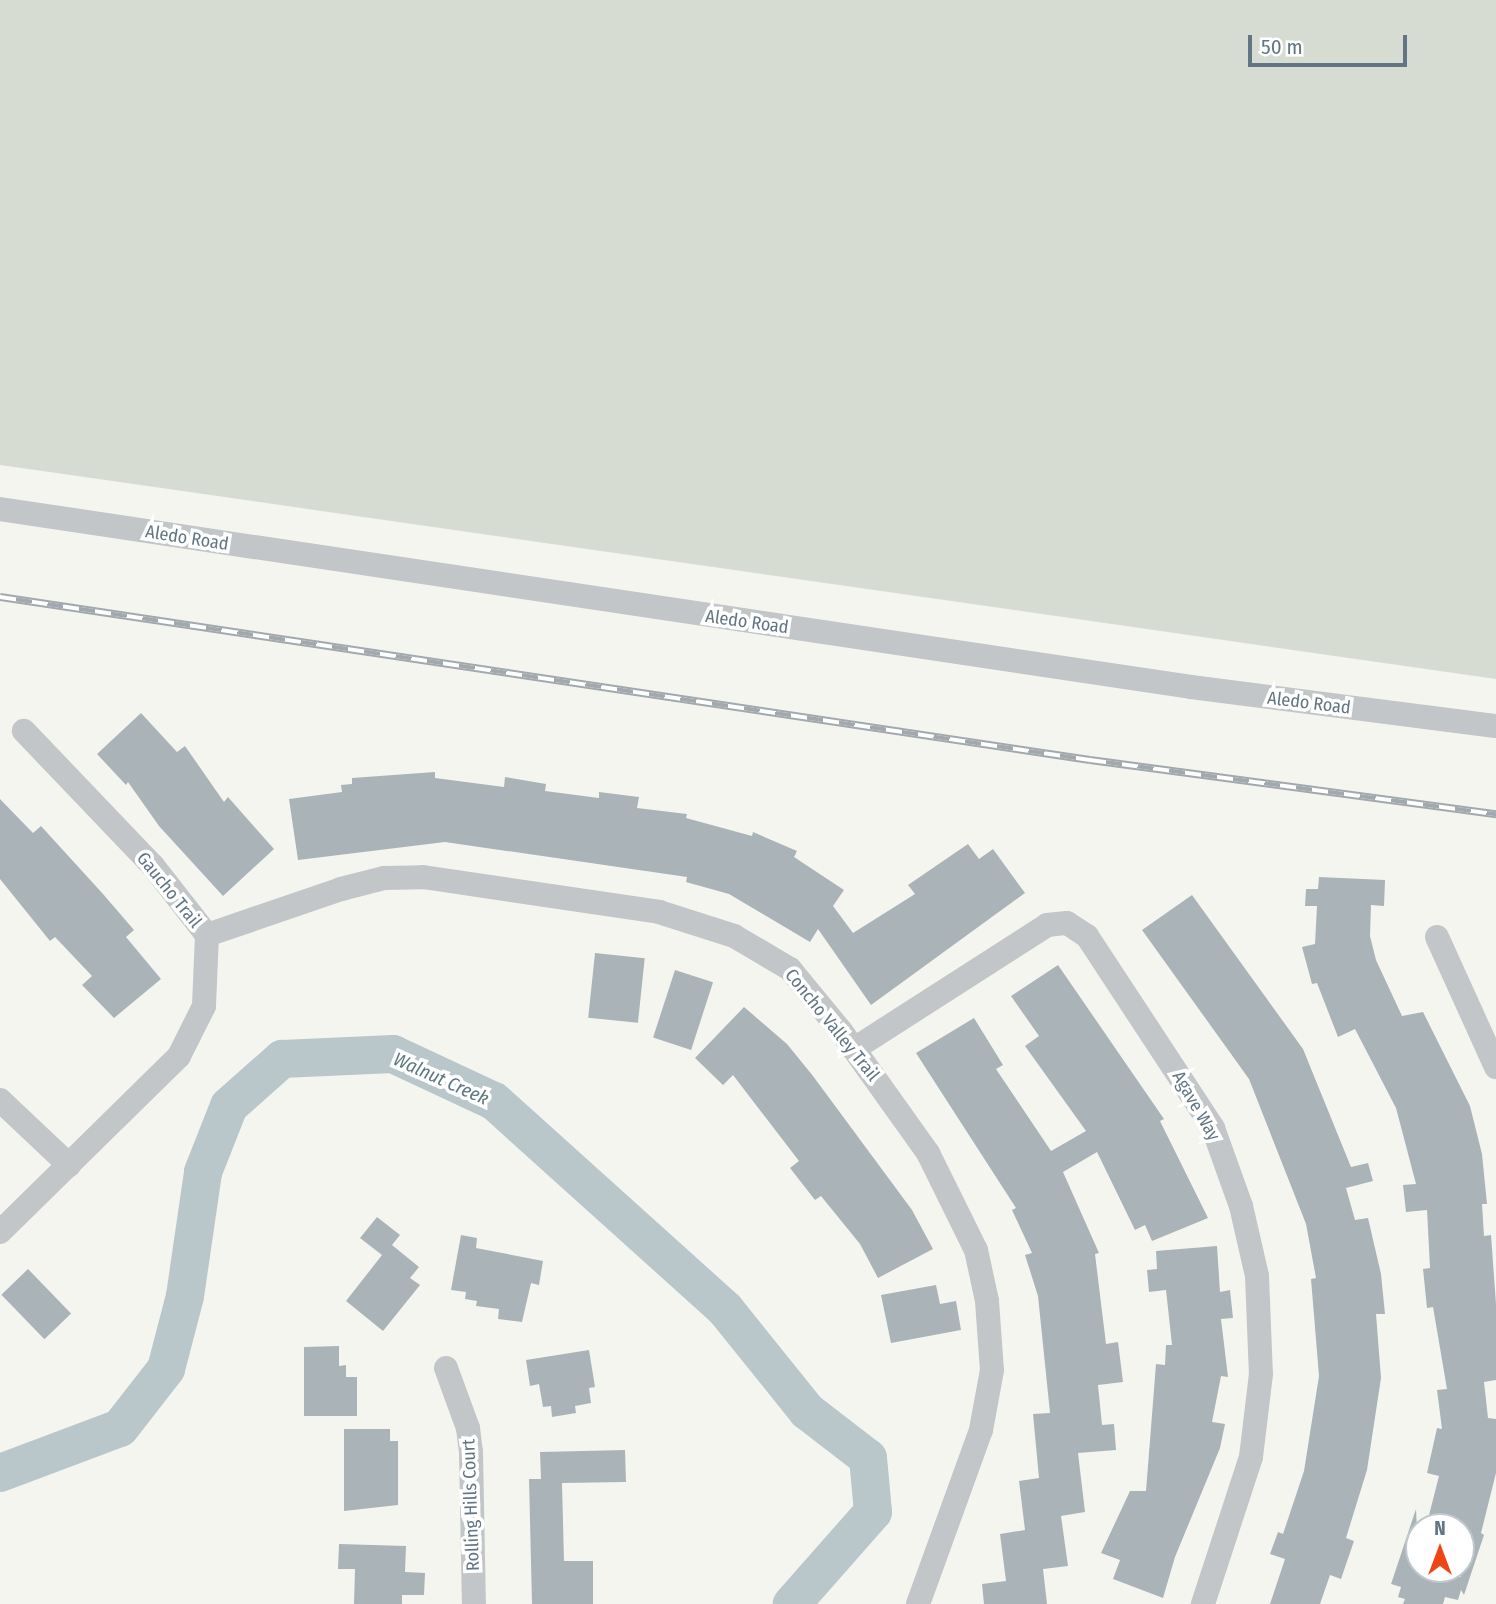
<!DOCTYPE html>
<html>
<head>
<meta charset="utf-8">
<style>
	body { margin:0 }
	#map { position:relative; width:1496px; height:1604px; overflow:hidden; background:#f5f5f0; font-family:"Fira Sans Condensed",sans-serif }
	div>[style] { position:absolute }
	.green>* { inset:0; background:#d6dcd1 }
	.river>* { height:38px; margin:-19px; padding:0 19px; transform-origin:19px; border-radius:19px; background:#b9c7cb }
	.building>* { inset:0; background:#aab3b8; transform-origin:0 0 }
	.minor>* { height:24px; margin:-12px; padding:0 12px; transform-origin:12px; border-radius:12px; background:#c2c6c9 }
	.rail>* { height:8px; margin-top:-4px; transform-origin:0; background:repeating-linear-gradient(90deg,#fff 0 16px,#a2a9ae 0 32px); box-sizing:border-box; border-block:2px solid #a2a9ae }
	span { translate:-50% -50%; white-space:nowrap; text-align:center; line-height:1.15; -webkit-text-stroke:7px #fff; paint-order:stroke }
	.street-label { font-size:18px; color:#627584 }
	.water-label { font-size:19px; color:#5d7881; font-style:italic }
	.north { position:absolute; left:1405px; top:1513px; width:70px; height:70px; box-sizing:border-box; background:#fff; border:2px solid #c0c8ce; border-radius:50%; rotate:0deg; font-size:19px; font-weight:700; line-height:28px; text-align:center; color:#627584 }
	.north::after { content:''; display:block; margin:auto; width:24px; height:32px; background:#ee4418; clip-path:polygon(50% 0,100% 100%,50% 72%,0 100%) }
	.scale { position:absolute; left:1248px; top:35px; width:159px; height:32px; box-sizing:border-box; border:4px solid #627584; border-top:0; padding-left:9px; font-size:21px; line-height:24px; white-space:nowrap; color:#627584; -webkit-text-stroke:5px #fff; paint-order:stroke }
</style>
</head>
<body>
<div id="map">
	<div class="green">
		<div style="clip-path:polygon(0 0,1496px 0,1496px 679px,0 465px)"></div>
	</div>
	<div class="river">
		<div style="left:0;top:1473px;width:128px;rotate:-20.6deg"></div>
		<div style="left:120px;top:1428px;width:75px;rotate:-52.1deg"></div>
		<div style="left:166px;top:1369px;width:75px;rotate:-75.4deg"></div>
		<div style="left:185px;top:1296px;width:125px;rotate:-81.7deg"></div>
		<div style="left:203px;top:1172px;width:71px;rotate:-68.5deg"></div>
		<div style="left:229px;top:1106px;width:71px;rotate:-41.6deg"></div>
		<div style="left:282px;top:1059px;width:111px;rotate:-2.6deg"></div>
		<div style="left:393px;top:1054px;width:111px;rotate:25deg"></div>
		<div style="left:494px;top:1101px;width:311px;rotate:42deg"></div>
		<div style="left:725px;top:1309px;width:131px;rotate:51.2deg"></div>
		<div style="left:807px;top:1411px;width:77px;rotate:37.6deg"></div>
		<div style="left:868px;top:1458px;width:54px;rotate:84.7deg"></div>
		<div style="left:873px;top:1512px;width:123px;rotate:131.4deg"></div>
	</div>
	<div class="building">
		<div style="clip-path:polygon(141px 713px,177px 752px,185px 746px,224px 802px,228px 797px,274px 849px,223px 896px,159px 826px,128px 782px,126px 785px,97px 754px)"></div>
		<div style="clip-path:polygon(435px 772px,435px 778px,504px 787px,505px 777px,546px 784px,545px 791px,599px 798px,599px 792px,639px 797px,637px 808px,687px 814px,686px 818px,752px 836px,753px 832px,797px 851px,794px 857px,844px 890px,833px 906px,853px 933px,915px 894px,908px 885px,968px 844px,979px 859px,993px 849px,1025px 893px,871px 1005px,818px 929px,810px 942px,729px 894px,686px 882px,687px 877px,445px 842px,298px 860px,289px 799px,342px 792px,341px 785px,352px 784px,352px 778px)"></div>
		<div style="clip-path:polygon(0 799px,33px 833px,41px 826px,103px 894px,134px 930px,126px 937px,161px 979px,114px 1018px,82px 985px,92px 976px,55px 937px,50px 941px,0 879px)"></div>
		<div style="clip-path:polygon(1319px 877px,1385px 880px,1384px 906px,1371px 905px,1370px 936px,1376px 960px,1402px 1016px,1423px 1012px,1470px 1106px,1482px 1154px,1487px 1204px,1482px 1204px,1484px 1236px,1491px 1235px,1496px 1304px,1496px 1380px,1484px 1382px,1488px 1418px,1496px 1419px,1496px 1473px,1481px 1533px,1484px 1535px,1464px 1595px,1461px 1590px,1458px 1600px,1445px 1597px,1443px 1604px,1403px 1604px,1405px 1599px,1398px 1597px,1401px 1587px,1391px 1584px,1416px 1509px,1419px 1569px,1461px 1577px,1461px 1527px,1426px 1527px,1439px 1476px,1427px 1473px,1437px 1428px,1442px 1429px,1437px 1390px,1447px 1389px,1433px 1307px,1427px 1308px,1423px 1269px,1430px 1268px,1427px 1210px,1406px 1212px,1403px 1185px,1416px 1184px,1396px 1108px,1355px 1029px,1338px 1037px,1317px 983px,1312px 984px,1302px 947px,1315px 944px,1317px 906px,1305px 906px,1306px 889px,1318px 889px)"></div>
		<div style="clip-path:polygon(1192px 895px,1303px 1049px,1351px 1167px,1368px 1163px,1373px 1181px,1346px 1188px,1355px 1220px,1368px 1218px,1381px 1274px,1385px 1314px,1376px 1314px,1381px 1378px,1367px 1470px,1346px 1538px,1354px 1541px,1341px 1579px,1330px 1575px,1320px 1604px,1270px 1604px,1285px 1559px,1270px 1554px,1278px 1532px,1283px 1534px,1304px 1471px,1319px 1376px,1311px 1279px,1316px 1278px,1306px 1224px,1249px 1079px,1142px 930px)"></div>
		<div style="left:595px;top:953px;width:50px;height:65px;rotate:6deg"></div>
		<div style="clip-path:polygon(1058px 965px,1164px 1119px,1160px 1121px,1208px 1218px,1152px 1241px,1145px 1225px,1135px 1230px,1097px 1152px,1063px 1172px,1099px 1253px,1095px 1254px,1106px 1344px,1118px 1342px,1123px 1382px,1098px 1385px,1102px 1425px,1114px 1424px,1116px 1450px,1078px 1453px,1085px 1512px,1061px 1516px,1068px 1566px,1043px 1569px,1047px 1604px,984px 1604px,982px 1584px,1006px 1581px,1000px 1534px,1025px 1530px,1019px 1481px,1039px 1478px,1033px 1414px,1050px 1413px,1038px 1296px,1025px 1255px,1032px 1253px,1012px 1210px,1016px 1208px,916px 1053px,974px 1018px,1003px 1065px,996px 1069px,1051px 1151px,1086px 1131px,1025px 1046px,1039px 1036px,1011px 996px)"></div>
		<div style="left:675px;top:970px;width:40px;height:71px;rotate:18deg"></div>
		<div style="clip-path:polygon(744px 1007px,787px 1044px,813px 1076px,912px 1210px,933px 1249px,878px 1278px,860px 1244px,821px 1196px,815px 1200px,790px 1168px,799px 1161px,733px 1075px,723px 1085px,695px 1058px)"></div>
		<div style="clip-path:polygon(377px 1217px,400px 1235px,392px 1245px,419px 1267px,410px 1278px,420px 1285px,383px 1331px,346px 1301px,382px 1255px,360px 1238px)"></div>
		<div style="clip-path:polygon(461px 1235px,477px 1238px,476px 1248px,543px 1261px,539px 1285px,531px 1283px,522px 1322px,498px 1319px,499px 1309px,476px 1306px,477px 1301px,465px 1299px,466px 1292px,451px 1290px)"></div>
		<div style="clip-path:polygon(1217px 1246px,1220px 1292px,1230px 1290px,1233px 1318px,1221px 1319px,1228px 1377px,1221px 1376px,1212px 1422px,1225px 1424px,1220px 1448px,1175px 1557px,1163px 1598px,1113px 1579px,1120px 1560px,1101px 1553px,1130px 1491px,1146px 1491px,1156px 1364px,1165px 1365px,1166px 1345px,1172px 1345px,1166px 1290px,1149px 1292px,1147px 1270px,1157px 1269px,1156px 1251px)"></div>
		<div style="left:28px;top:1269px;width:62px;height:37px;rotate:46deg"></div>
		<div style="clip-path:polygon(936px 1285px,940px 1304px,956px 1301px,961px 1330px,891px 1343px,881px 1295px)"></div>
		<div style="clip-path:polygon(339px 1346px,339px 1366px,346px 1365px,346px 1377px,357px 1377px,357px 1416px,304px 1416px,304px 1347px)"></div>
		<div style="clip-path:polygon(589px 1350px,595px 1387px,589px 1388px,591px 1403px,575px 1406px,576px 1413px,552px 1417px,551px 1406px,543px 1407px,539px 1384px,530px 1386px,526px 1360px)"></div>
		<div style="clip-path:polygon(344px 1429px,390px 1429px,390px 1441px,398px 1441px,398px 1505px,344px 1511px)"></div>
		<div style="clip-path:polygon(625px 1450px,626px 1482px,562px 1483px,564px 1561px,593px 1561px,593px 1604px,532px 1604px,529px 1479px,541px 1479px,540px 1452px)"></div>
		<div style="clip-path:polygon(339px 1544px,406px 1546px,405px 1572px,425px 1573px,424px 1595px,402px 1595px,402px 1604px,354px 1604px,355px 1569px,338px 1569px)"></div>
	</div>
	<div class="minor">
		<div style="left:0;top:509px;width:1204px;rotate:8.5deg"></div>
		<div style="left:1191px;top:687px;width:307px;rotate:7.3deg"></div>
		<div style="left:207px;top:935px;width:142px;rotate:-18.9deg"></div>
		<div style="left:341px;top:889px;width:44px;rotate:-14.3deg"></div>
		<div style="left:384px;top:878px;width:39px;rotate:-1deg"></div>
		<div style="left:423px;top:877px;width:239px;rotate:8.4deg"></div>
		<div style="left:659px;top:912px;width:79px;rotate:17.7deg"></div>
		<div style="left:734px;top:936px;width:65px;rotate:30.5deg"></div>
		<div style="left:790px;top:969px;width:80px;rotate:50.6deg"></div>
		<div style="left:841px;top:1031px;width:150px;rotate:54.5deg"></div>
		<div style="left:928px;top:1153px;width:108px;rotate:63.7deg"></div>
		<div style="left:976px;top:1250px;width:52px;rotate:77.8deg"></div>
		<div style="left:987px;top:1301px;width:69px;rotate:85.9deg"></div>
		<div style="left:992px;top:1370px;width:61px;rotate:100.4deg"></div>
		<div style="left:981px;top:1430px;width:185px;rotate:109.9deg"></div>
		<div style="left:1437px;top:937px;width:143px;rotate:65.6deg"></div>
		<div style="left:854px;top:1049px;width:229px;rotate:-32.7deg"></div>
		<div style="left:1047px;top:925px;width:20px;rotate:-6deg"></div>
		<div style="left:1067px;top:923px;width:24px;rotate:33deg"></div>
		<div style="left:1087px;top:936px;width:230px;rotate:56.7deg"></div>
		<div style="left:1213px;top:1128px;width:83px;rotate:70.3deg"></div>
		<div style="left:1241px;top:1206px;width:72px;rotate:77.1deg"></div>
		<div style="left:1257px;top:1276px;width:98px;rotate:87.7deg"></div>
		<div style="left:1261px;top:1374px;width:84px;rotate:96.9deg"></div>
		<div style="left:1251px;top:1457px;width:155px;rotate:108.1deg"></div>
		<div style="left:0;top:1100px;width:95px;rotate:43.3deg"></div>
		<div style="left:0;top:1232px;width:251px;rotate:-44.5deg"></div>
		<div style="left:179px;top:1056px;width:56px;rotate:-63.4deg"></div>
		<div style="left:204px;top:1006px;width:71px;rotate:-87.6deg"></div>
		<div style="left:207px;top:935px;width:88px;rotate:-128deg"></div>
		<div style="left:153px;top:866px;width:187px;rotate:-133.7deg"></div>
		<div style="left:446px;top:1368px;width:64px;rotate:69.9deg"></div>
		<div style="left:468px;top:1428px;width:24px;rotate:83deg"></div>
		<div style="left:471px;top:1452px;width:152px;rotate:88.9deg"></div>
	</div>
	<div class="rail">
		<div style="left:0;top:597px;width:1102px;rotate:8.51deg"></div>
		<div style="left:1090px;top:760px;width:410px;rotate:7.6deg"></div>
	</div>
	<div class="street-label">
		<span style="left:187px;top:538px;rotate:9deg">Aledo Road</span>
		<span style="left:747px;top:622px;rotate:8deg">Aledo Road</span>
		<span style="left:1309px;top:703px;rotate:7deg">Aledo Road</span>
		<span style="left:169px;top:890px;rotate:51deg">Gaucho Trail</span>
		<span style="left:832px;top:1025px;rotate:51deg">Concho Valley Trail</span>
		<span style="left:1196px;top:1106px;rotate:60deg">Agave Way</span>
		<span style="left:471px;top:1505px;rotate:-92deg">Rolling Hills Court</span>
	</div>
	<div class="water-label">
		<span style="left:441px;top:1079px;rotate:24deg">Walnut Creek</span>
	</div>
	<div class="north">N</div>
	<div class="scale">50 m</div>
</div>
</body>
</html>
